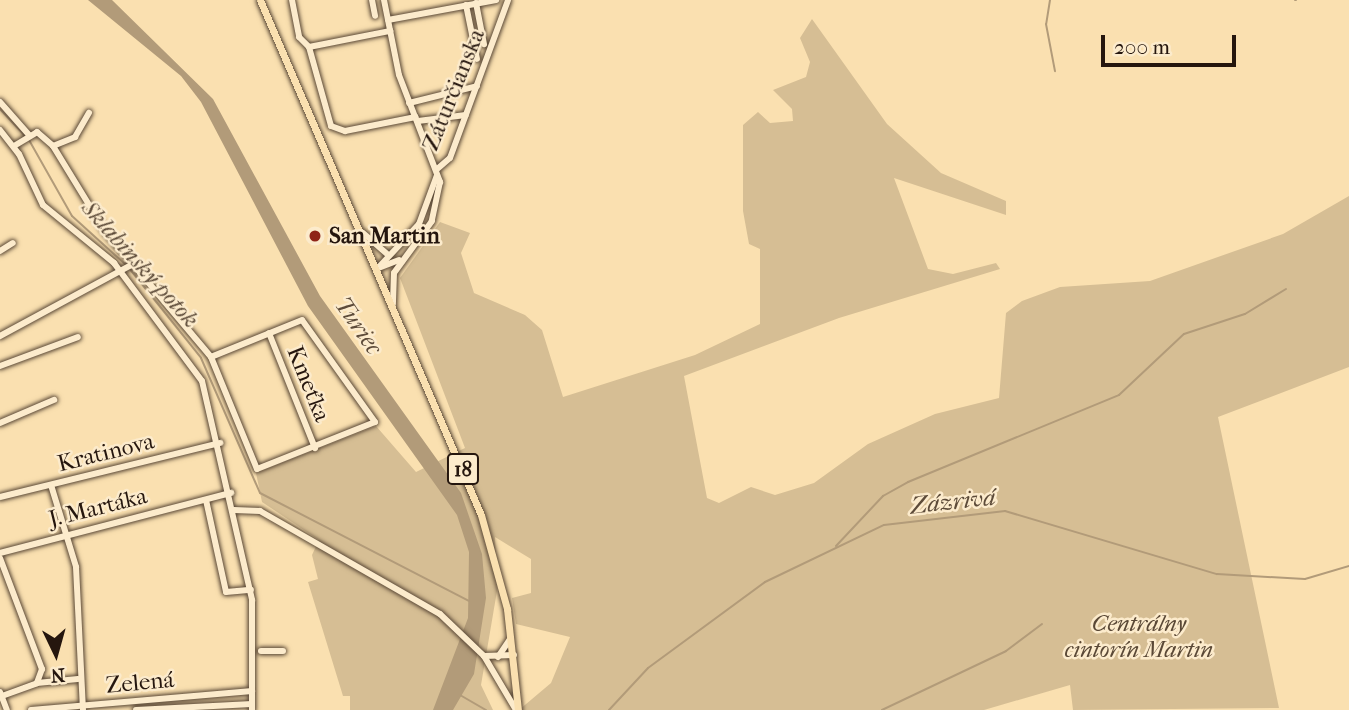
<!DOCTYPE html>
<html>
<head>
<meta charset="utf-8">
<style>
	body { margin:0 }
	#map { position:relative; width:1349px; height:710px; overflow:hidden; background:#fae0b0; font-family:"IM FELL French Canon",serif }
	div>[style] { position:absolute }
	.green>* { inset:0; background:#d6be94 }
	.water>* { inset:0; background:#b29b79 }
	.stream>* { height:2px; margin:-1px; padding:0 1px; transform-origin:1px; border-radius:1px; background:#b29b79 }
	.roads { filter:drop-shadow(0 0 2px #5a4836) drop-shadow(0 0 2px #5a4836) }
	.minor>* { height:6px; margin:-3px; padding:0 3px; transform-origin:3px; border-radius:3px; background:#fcebcc }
	.major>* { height:7px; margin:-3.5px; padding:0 3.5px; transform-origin:3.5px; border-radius:3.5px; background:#fae0b0 }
	.dots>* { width:19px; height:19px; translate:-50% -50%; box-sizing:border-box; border:4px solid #fcebcc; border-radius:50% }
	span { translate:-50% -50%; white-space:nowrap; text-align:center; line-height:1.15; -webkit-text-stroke:5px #fcebcc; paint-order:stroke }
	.shield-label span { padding:2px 5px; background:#fcebcc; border:2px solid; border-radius:5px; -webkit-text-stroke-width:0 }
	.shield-label { font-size:21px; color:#25160e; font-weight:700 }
	.street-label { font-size:23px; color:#25160e }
	.poi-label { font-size:23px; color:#25160e; font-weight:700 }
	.left { translate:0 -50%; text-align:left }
	.park-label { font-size:23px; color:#5a4836; font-style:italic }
	.water-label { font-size:24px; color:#5d4b39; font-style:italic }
	.north { position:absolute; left:21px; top:619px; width:70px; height:70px; -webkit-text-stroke:5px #fcebcc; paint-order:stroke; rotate:175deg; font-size:19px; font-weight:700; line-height:28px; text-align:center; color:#25160e }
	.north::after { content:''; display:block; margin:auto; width:24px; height:32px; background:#25160e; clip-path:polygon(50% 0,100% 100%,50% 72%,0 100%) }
	.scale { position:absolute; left:1101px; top:35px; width:135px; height:32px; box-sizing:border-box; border:4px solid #25160e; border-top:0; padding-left:9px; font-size:21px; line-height:24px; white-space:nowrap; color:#25160e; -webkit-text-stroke:5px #fcebcc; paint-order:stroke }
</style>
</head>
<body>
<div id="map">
	<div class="green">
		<div style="clip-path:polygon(812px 19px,887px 124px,941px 173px,1006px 201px,1006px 215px,894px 178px,928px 269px,953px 274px,996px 263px,1000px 269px,839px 318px,684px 376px,707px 498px,719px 503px,751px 487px,775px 495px,814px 483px,868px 444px,935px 414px,999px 398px,1006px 313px,1022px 301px,1060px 287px,1150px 281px,1283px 234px,1349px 196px,1349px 367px,1218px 417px,1279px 708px,1073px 710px,1070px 685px,984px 710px,519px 710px,551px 683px,570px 637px,516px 624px,512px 598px,531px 593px,531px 559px,495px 537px,497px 591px,481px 685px,493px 710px,350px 710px,350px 696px,343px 696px,308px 582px,318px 579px,312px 555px,319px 540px,262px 502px,256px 473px,376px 426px,416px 472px,465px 448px,400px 278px,440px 222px,470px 233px,461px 253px,474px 293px,525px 315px,542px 330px,563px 397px,695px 355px,760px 324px,760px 249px,749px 244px,743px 211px,743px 125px,758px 112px,770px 123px,793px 121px,792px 109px,773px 90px,806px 77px,810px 62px,800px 38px)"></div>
	</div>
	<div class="water">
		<div style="clip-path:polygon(88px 0,112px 0,213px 99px,320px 296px,461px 493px,482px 554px,486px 598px,474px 674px,453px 710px,433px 710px,468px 618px,469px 552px,457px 515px,308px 306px,201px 102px,181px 76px)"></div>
	</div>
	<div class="stream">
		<div style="left:1050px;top:0;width:24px;rotate:99deg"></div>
		<div style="left:1046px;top:24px;width:48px;rotate:79.2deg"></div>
		<div style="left:1295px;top:0;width:1px"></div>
		<div style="left:0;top:109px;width:37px;rotate:47deg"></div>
		<div style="left:29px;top:140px;width:87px;rotate:60.5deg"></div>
		<div style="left:72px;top:216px;width:72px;rotate:42.2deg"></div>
		<div style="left:129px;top:268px;width:115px;rotate:51.3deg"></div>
		<div style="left:201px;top:358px;width:147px;rotate:66.4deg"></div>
		<div style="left:260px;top:493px;width:235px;rotate:27.3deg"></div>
		<div style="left:836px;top:546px;width:69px;rotate:-46.8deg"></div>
		<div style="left:883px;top:496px;width:29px;rotate:-29deg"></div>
		<div style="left:908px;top:482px;width:228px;rotate:-22.4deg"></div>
		<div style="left:1119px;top:395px;width:89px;rotate:-43.2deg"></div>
		<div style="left:1184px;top:334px;width:64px;rotate:-18.2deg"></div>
		<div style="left:1245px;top:314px;width:48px;rotate:-31.4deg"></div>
		<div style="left:460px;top:695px;width:30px;rotate:30deg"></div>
		<div style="left:609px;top:710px;width:57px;rotate:-47.1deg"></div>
		<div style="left:648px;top:668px;width:145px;rotate:-36.3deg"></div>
		<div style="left:765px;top:582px;width:132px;rotate:-25.6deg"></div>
		<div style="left:884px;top:525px;width:122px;rotate:-6.6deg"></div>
		<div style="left:1005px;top:511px;width:221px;rotate:16.6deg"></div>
		<div style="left:1217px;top:574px;width:88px;rotate:3.3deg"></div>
		<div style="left:1305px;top:579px;width:46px;rotate:-16.5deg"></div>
		<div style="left:882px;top:710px;width:137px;rotate:-25.4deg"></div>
		<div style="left:1006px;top:651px;width:45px;rotate:-36.9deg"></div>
	</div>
	<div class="roads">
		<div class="minor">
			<div style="left:292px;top:0;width:38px;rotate:79deg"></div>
			<div style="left:299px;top:37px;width:14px;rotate:45deg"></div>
			<div style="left:309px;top:47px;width:83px;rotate:-11.2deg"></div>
			<div style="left:372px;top:0;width:16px;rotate:79deg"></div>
			<div style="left:384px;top:0;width:76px;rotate:78.7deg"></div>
			<div style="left:399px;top:75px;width:115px;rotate:69deg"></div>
			<div style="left:440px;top:182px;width:40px;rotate:102deg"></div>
			<div style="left:432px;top:221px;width:64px;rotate:126.2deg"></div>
			<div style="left:394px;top:273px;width:31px;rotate:92deg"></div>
			<div style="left:476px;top:3px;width:42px;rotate:79deg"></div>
			<div style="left:466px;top:5px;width:55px;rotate:78.5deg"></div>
			<div style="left:388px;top:20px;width:110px;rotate:-10.5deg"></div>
			<div style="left:309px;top:47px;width:82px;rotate:74.4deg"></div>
			<div style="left:331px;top:126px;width:15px;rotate:20deg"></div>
			<div style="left:345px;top:131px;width:72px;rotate:-11.2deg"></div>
			<div style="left:0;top:102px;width:45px;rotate:48.6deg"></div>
			<div style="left:409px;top:103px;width:70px;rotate:-14deg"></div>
			<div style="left:418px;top:121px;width:48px;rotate:-7.1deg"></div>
			<div style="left:0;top:130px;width:31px;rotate:52deg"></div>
			<div style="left:19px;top:154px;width:56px;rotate:64.8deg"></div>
			<div style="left:43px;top:205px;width:92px;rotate:39.2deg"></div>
			<div style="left:114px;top:263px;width:147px;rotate:53.3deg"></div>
			<div style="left:202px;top:381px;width:225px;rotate:77.1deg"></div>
			<div style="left:252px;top:600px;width:110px;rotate:90deg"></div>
			<div style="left:14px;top:146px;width:27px;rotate:-31deg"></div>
			<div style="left:37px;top:132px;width:21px;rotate:41deg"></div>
			<div style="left:53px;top:146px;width:100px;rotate:58.5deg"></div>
			<div style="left:105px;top:231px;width:165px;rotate:49.9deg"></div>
			<div style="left:211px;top:357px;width:121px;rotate:67.7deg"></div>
			<div style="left:257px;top:469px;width:127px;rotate:-21.7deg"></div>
			<div style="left:375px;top:422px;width:125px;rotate:-125.6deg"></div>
			<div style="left:302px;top:320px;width:98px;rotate:157.9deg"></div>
			<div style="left:53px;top:146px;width:24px;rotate:-22deg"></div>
			<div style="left:75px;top:137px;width:28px;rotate:-60deg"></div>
			<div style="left:436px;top:170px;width:18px;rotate:-41deg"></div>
			<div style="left:450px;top:158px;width:168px;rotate:-69.8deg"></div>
			<div style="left:363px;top:233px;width:32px;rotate:41deg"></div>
			<div style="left:0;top:251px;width:15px;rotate:-32deg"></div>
			<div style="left:399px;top:260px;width:22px;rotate:159deg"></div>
			<div style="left:378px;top:268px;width:60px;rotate:-47deg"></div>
			<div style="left:419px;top:224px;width:52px;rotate:-69.8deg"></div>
			<div style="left:269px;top:333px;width:124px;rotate:68.2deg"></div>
			<div style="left:0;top:336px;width:151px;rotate:-28.4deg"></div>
			<div style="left:0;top:366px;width:83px;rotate:-20.4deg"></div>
			<div style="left:0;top:423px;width:59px;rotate:-23.1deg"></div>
			<div style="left:51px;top:485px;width:86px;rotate:73deg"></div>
			<div style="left:76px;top:567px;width:143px;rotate:87.2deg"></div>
			<div style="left:0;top:497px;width:227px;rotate:-13.8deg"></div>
			<div style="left:206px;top:500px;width:94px;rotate:77.7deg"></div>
			<div style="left:226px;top:592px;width:25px;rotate:-5deg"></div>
			<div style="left:234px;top:510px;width:26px;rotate:2deg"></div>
			<div style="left:260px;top:511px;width:207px;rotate:29.8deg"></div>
			<div style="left:440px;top:614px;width:61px;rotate:43.7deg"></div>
			<div style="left:484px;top:656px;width:63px;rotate:59.3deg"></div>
			<div style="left:0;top:553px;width:239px;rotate:-14.6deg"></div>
			<div style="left:0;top:558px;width:119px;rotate:69.3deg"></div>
			<div style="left:42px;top:669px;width:15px;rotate:110deg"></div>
			<div style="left:261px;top:651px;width:22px"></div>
			<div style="left:484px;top:656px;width:30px;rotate:-2deg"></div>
			<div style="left:498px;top:657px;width:22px;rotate:-56deg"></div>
			<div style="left:0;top:692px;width:19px;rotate:69deg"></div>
			<div style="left:2px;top:696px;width:37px;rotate:-20deg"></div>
			<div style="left:37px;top:683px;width:41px;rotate:-5.6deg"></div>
			<div style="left:31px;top:710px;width:222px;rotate:-4.9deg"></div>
			<div style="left:136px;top:710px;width:116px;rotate:-3deg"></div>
		</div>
		<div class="major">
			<div style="left:260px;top:0;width:560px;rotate:66.77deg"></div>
			<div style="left:481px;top:515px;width:98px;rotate:74.5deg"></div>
			<div style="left:507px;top:609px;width:102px;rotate:83.8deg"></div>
		</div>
	</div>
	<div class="dots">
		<div style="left:315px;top:236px;background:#8f2418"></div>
	</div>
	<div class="shield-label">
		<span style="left:463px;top:469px">18</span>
	</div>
	<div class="street-label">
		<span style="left:454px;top:90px;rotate:-68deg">Záturčianska</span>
		<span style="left:308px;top:384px;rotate:68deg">Kmeťka</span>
		<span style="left:106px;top:453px;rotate:-14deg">Kratinova</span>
		<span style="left:98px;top:508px;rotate:-14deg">J. Martáka</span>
		<span style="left:140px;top:683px;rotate:-5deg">Zelená</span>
	</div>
	<div class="poi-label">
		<span class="left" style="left:329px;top:236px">San Martin</span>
	</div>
	<div class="park-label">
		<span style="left:1139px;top:637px">Centrálny<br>cintorín Martin</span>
	</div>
	<div class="water-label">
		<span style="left:140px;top:264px;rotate:48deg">Sklabinský potok</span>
		<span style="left:358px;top:326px;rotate:55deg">Turiec</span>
		<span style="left:953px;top:502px;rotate:-6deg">Zázrivá</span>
	</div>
	<div class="north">N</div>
	<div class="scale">200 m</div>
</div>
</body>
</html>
